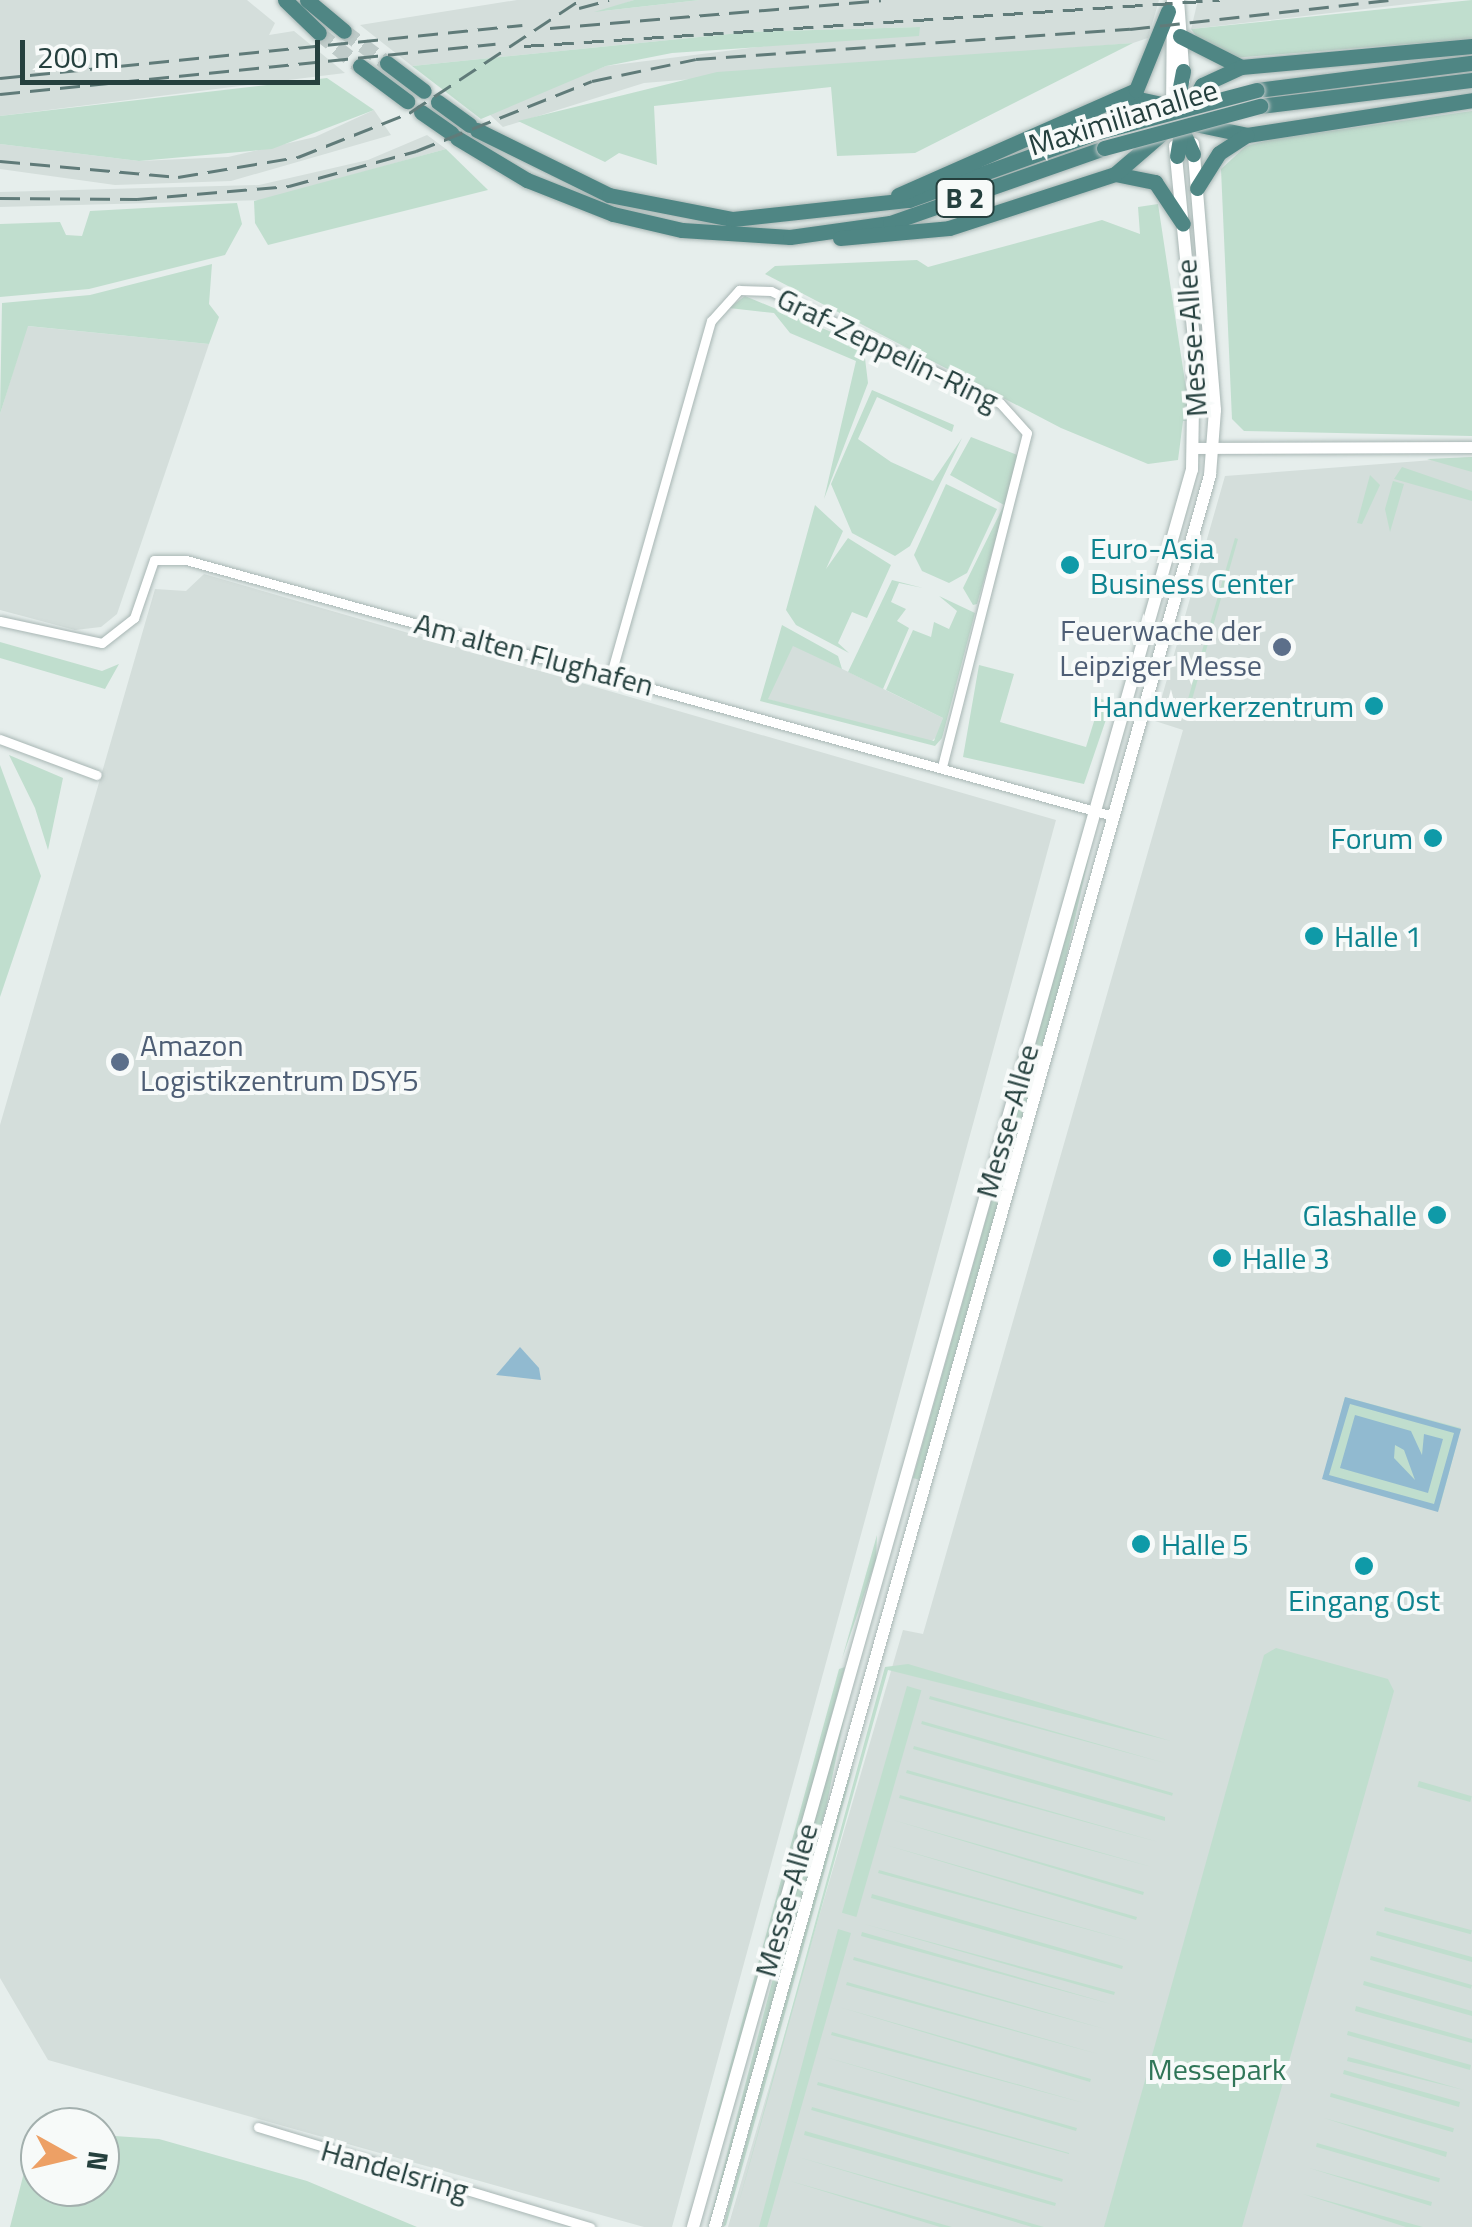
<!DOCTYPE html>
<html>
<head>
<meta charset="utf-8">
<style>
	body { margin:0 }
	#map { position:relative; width:1472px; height:2227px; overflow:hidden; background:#e6eeec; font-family:"Titillium Web",sans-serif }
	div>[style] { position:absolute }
	.built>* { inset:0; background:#d4dedb }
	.green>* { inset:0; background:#c0dece; transform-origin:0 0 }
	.water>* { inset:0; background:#91bad0 }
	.trunk-tunnel>* { height:15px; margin-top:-7.5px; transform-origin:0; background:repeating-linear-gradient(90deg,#bfcbc9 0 15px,transparent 0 23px) }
	.roads { filter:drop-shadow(0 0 2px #a8b6b4) drop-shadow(0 0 2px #a8b6b4) }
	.minor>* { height:9px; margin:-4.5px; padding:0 4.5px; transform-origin:4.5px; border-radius:4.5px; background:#fff }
	.tertiary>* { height:11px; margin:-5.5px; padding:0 5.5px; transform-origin:5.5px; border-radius:5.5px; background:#fff }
	.secondary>* { height:12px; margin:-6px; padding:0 6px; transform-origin:6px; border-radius:6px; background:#fff }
	.trunk>* { height:15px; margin:-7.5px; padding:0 7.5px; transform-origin:7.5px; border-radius:7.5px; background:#4f8684 }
	.rail>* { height:2.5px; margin-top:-1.25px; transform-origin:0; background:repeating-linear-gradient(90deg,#607b79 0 20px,transparent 0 30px) }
	.bridges { filter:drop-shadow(0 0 2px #c2cac9) drop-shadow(0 0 2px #c2cac9) }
	.trunk-bridge>* { height:15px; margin:-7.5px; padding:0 7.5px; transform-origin:7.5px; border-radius:7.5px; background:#4f8684 }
	.dots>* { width:28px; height:28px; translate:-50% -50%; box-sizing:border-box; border:5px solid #f7faf9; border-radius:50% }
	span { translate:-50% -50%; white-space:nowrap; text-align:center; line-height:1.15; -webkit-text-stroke:8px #f7faf9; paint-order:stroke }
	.shield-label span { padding:2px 8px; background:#f7faf9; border:2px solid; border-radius:8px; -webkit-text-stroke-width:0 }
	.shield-label { font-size:28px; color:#25403e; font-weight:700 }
	.street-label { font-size:30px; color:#25403e }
	.culture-label { font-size:30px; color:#0d838f }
	.left { translate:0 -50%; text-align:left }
	.right { translate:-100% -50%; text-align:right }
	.service-label { font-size:30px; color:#4e5e75 }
	.park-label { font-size:30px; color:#307658 }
	.north { position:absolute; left:20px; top:2107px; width:100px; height:100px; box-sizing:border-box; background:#f7faf9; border:2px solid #a3b0ae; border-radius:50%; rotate:98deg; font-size:28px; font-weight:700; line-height:40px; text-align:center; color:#25403e }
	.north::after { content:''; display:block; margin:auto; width:35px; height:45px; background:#eda065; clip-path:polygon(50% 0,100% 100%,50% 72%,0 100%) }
	.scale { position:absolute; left:20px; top:40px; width:300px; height:45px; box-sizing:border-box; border:5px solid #25403e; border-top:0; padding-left:12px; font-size:30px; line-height:35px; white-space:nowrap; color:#25403e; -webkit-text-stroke:8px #f7faf9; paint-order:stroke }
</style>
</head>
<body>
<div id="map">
	<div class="built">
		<div style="clip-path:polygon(0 0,247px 0,275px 23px,269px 35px,294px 31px,345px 73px,0 116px)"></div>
		<div style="clip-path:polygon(517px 0,634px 0,603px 11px,700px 0,1159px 0,1148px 38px,1133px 43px,644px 83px,503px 127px,488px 113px,606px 66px,919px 27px,749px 32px,412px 66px,360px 25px)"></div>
		<div style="clip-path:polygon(1198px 0,1443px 0,1191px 29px)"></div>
		<div style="clip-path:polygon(374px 110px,391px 135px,231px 181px,115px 185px,0 169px,0 144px,139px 161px,228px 157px,315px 137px)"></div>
		<div style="clip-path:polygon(427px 135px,446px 149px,262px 200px,0 207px,0 192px,259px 185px,368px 160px)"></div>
		<div style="clip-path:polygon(27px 326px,209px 344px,117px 614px,101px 627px,75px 630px,0 610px,0 414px)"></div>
		<div style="clip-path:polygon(1472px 457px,1472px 2227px,728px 2227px,903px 1630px,923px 1634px,1183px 730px,1155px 721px,1225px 476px)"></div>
		<div style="clip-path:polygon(204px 574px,1056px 820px,672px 2227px,644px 2227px,48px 2060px,0 1978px,0 1125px,155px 589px,186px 591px)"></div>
		<div style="clip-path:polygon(793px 645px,943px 718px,938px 736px,929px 743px,767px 699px)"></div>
	</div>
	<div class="green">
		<div style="clip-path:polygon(634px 0,700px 0,594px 12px)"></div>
		<div style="clip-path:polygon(1472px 0,1472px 39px,1232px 58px,1205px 48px,1191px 29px)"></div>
		<div style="clip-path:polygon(920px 27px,919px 36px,672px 53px,606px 66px,481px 119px,412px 66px,749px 32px)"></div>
		<div style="clip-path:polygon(1133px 43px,915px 153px,837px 156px,831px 87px,654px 106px,657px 165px,619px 153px,605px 162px,518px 121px,717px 72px)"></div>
		<div style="clip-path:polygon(327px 78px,374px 110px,272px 149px,139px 161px,0 144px,0 116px)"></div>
		<div style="clip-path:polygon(1472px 111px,1472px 436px,1244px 431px,1232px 419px,1221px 169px,1246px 146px,1273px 139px)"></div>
		<div style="clip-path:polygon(446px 149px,488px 190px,268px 245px,255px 223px,254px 201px)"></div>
		<div style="clip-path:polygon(237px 203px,242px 224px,225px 255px,89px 289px,0 297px,0 224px,60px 222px,66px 235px,82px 236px,90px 211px)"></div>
		<div style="clip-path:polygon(1158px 204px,1191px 421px,1183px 421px,1178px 460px,1148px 464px,1061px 428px,765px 274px,775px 266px,917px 260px,928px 267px,1102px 220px,1140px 234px,1138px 207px)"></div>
		<div style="clip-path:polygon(212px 264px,209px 304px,219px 317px,209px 344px,28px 326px,0 414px,2px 303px,90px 295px)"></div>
		<div style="clip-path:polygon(745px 296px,877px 351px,864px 350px,868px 383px,824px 499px,856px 361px,790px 333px,774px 313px,729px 308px)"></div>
		<div style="clip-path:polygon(872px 390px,954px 425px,952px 432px,877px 397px,858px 439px,891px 462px,933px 481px,962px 438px,910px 546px,895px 556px,852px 533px,831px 484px)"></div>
		<div style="clip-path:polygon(971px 437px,1020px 456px,977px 604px,973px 605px,963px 588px,1004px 505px,950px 475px)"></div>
		<div style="clip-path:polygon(1472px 457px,1472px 472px,1427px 459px)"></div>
		<div style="clip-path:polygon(1402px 467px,1472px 491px,1472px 501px,1394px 479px)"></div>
		<div style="clip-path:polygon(1370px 475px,1380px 485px,1362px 524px,1357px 523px)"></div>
		<div style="clip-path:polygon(1393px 481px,1404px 484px,1390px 532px,1385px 509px)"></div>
		<div style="clip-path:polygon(946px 484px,997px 509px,967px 573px,949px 583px,922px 571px,914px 555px)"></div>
		<div style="clip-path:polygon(815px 505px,843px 531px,826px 569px,848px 538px,891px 565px,867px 618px,852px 612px,838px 643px,849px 653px,796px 625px,786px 610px)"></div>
		<div style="clip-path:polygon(1235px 538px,1238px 539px,1187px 717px,1183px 716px)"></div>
		<div style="clip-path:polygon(892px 580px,923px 588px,899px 583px,891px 602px,906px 609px,897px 621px,909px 628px,883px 689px,848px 672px)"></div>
		<div style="clip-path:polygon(939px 596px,975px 613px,942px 738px,935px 746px,760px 701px,782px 625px,838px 656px,842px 669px,793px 646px,768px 699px,934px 741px,943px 718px,886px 690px,913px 630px,931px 637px,934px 622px,949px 629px,957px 611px)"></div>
		<div style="clip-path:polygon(0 642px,102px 671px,119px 664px,105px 689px,0 658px)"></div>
		<div style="clip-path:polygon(979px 665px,1014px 674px,1000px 722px,1086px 747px,1101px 699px,1112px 702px,1084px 784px,963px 757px)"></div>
		<div style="clip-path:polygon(9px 755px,63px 778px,48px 850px,35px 808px)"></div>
		<div style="clip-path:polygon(0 765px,41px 876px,0 997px)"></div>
		<div style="clip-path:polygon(1091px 847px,1060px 985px,920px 1480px,913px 1478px)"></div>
		<div style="left:1345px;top:1397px;width:120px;height:85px;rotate:15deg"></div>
		<div style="clip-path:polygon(877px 1535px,876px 1560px,842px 1659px)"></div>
		<div style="clip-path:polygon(1276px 1648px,1388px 1679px,1394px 1691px,1242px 2227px,1104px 2227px,1264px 1655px)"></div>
		<div style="clip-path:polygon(908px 1664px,1171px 1741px,888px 1670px,734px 2220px,885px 1667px)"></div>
		<div style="clip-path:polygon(845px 1667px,721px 2113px,710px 2139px,839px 1669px)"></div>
		<div style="clip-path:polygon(854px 1669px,826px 1808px,747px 2100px,708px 2227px)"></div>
		<div style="left:907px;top:1686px;width:15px;height:236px;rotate:16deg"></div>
		<div style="clip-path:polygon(930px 1696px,1165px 1763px,929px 1699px)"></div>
		<div style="left:922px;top:1721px;width:261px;height:3px;rotate:16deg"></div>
		<div style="clip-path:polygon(914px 1746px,1165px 1817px,1165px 1821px,913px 1749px)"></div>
		<div style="clip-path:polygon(854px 1765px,726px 2225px,723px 2227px,834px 1815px)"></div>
		<div style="clip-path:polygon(907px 1770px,1158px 1842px,906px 1773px)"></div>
		<div style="left:1419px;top:1781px;width:55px;height:6px;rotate:16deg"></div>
		<div style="clip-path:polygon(900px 1795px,1152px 1867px,899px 1798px)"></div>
		<div style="clip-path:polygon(893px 1820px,1144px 1892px,1143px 1895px)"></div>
		<div style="clip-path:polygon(886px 1845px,1137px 1917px,1136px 1920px)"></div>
		<div style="clip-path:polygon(879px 1870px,1130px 1941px,878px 1873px)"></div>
		<div style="clip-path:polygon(872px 1894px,1123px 1966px,1122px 1969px,871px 1898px)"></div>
		<div style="left:1385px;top:1907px;width:90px;height:4px;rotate:15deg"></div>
		<div style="clip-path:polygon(864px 1924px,1115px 1992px,1114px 1995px)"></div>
		<div style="clip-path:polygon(838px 1929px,851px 1933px,767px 2227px,759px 2227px)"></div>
		<div style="clip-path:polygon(1377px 1931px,1472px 1957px,1472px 1962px,1376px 1935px)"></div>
		<div style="clip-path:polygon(862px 1932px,1111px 2004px,861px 1936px)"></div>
		<div style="left:1371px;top:1956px;width:105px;height:4px;rotate:16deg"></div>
		<div style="clip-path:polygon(854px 1957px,1105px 2029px,853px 1960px)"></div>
		<div style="clip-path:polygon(1364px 1981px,1472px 2011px,1472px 2016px,1363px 1985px)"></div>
		<div style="clip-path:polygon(847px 1982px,1098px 2054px,846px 1985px)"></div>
		<div style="clip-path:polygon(1356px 2006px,1472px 2039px,1472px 2043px,1355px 2011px)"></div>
		<div style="clip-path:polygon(839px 2007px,1091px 2079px,1090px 2082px)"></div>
		<div style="clip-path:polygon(1348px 2031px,1471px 2065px,1470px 2070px,1347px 2035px)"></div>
		<div style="clip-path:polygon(832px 2032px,1084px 2103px,831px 2035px)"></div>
		<div style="clip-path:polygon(825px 2057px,1077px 2128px,1076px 2131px)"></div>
		<div style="clip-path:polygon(1348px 2057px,1360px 2060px,1464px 2090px,1347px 2061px)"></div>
		<div style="clip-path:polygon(1344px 2070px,1460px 2102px,1459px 2107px,1343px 2074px)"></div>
		<div style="clip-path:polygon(818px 2082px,1069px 2153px,1069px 2154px,817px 2085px)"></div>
		<div style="left:1331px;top:2093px;width:128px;height:4px;rotate:16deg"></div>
		<div style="left:812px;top:2107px;width:261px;height:3px;rotate:16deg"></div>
		<div style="clip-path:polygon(1324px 2118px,1447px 2152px,1446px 2157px)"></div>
		<div style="clip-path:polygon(805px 2131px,1056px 2203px,1055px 2206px,804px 2135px)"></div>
		<div style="clip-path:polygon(100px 2135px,159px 2139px,307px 2181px,417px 2227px,10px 2227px,29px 2153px,40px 2143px,40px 2187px,100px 2187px)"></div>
		<div style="left:1317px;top:2143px;width:128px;height:4px;rotate:16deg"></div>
		<div style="clip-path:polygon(798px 2157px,1044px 2227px,1045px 2227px,1032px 2227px)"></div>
		<div style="clip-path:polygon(1309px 2168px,1432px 2202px,1431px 2206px)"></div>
		<div style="clip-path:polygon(790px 2181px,952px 2227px,940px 2227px)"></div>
		<div style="clip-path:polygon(1303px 2194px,1423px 2227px,1406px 2227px)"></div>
	</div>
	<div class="water">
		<div style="clip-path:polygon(520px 1347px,539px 1368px,541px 1380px,496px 1375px)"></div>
		<div style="clip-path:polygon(evenodd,1345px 1397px,1461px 1429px,1438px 1512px,1322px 1479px,1345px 1397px,1350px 1404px,1454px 1433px,1434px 1504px,1329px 1475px,1350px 1404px)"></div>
		<div style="clip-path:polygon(evenodd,1355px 1415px,1411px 1431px,1422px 1455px,1424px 1434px,1443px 1439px,1428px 1493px,1340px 1468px,1355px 1415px,1395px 1445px,1404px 1450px,1415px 1480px,1394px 1458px,1395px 1445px)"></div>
	</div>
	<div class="trunk-tunnel">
		<div style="left:344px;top:31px;width:54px;rotate:36.7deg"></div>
		<div style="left:319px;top:33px;width:53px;rotate:38.8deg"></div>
	</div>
	<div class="roads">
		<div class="minor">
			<div style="left:0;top:621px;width:104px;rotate:12.2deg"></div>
			<div style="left:102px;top:643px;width:41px;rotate:-38deg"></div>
			<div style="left:134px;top:618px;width:61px;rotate:-71deg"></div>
			<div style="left:154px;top:560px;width:32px"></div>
			<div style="left:186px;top:560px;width:962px;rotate:15.44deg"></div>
			<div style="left:611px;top:674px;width:367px;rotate:-74.2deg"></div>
			<div style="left:711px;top:321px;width:42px;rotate:-47.9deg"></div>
			<div style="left:739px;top:290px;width:32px;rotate:2deg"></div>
			<div style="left:771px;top:291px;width:255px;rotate:26.1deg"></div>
			<div style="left:1000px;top:403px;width:40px;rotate:48deg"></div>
			<div style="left:1027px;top:433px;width:345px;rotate:104.3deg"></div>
			<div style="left:0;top:739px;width:103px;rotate:20.4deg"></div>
			<div style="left:258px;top:2127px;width:347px;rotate:16.8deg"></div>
		</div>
		<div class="tertiary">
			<div style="left:1196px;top:448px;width:276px;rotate:-0.2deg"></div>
		</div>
		<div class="secondary">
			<div style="left:1178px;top:0;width:80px;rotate:85.7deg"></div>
			<div style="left:1172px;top:111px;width:111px;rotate:-89.5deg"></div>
			<div style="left:693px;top:2227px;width:1826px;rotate:-74.15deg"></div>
			<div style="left:1192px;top:470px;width:130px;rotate:-89.1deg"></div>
			<div style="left:1194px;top:340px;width:195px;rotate:-95.6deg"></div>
			<div style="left:715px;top:2227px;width:1821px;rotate:-74.22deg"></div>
			<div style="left:1210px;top:475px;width:65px;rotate:-85.6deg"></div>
			<div style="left:1215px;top:410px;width:267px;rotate:-94.7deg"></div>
		</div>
		<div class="trunk">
			<div style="left:285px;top:0;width:47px;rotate:44.1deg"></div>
			<div style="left:307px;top:0;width:48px;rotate:40deg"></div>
			<div style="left:1180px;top:36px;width:68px;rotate:26.9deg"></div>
			<div style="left:387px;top:63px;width:46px;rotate:37.1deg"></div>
			<div style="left:360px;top:66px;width:59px;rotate:36.7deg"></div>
			<div style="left:1257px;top:90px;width:217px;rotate:-7.2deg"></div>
			<div style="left:1125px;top:96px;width:47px;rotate:12.3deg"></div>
			<div style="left:1171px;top:106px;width:53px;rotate:65.4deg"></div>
			<div style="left:438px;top:102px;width:39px;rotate:36deg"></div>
			<div style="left:1260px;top:106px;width:214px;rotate:-7deg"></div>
			<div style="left:421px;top:112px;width:37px;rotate:35deg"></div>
			<div style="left:1190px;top:123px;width:58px;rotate:11.9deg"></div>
			<div style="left:1247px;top:135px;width:228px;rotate:-8.8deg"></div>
			<div style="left:477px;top:130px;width:147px;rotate:26.2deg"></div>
			<div style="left:609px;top:195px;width:126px;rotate:11deg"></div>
			<div style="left:733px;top:219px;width:177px;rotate:-6.2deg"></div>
			<div style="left:909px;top:200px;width:201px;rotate:-19.8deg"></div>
			<div style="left:457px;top:138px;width:82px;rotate:31deg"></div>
			<div style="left:527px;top:180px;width:92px;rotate:21.6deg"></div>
			<div style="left:613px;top:214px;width:71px;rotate:13.1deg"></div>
			<div style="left:682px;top:230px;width:108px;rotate:3.7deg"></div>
			<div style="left:790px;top:237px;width:101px;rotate:-8deg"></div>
			<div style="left:890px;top:223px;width:227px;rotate:-19.3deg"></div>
			<div style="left:1177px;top:156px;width:42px;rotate:-80.3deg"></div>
			<div style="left:1184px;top:115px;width:35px;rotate:-59deg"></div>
			<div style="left:1202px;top:85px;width:43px;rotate:-24.8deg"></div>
			<div style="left:1241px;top:67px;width:232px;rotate:-5.2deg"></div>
			<div style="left:1115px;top:174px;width:41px;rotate:11.3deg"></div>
			<div style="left:1155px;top:182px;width:50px;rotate:56.3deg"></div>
			<div style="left:1197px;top:188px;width:41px;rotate:-57.8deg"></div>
			<div style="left:1219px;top:153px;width:33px;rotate:-33deg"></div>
			<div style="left:898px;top:195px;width:260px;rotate:-23.8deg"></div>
			<div style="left:1136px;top:90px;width:85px;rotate:-67.9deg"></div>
			<div style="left:840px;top:238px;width:109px;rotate:-5.2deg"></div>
			<div style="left:949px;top:228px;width:175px;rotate:-18deg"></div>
			<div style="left:1115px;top:174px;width:77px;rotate:-40.8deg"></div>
			<div style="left:1173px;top:124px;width:54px;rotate:-79.3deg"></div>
		</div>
	</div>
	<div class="rail">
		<div style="left:579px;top:8px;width:31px;rotate:-15deg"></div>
		<div style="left:550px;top:28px;width:332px;rotate:-4.8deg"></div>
		<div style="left:524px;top:46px;width:697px;rotate:-3.79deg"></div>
		<div style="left:0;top:78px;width:525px;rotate:-5.8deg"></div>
		<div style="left:0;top:94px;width:498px;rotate:-5.8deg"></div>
		<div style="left:0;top:161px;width:179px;rotate:5.1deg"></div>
		<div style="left:178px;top:177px;width:122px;rotate:-9.5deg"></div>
		<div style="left:298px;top:157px;width:119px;rotate:-21.6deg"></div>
		<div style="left:409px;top:113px;width:205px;rotate:-33.5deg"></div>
		<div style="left:0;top:198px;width:137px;rotate:0.4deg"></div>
		<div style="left:137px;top:199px;width:153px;rotate:-4.9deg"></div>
		<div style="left:289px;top:186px;width:132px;rotate:-15.4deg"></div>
		<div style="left:416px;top:151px;width:189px;rotate:-21.7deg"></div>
		<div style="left:592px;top:81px;width:106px;rotate:-11.9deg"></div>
		<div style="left:696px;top:59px;width:435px;rotate:-4deg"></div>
		<div style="left:1130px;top:29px;width:261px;rotate:-6.4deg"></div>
	</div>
	<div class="bridges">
		<div class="trunk-bridge">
			<div style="left:1098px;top:132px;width:164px;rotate:-14.8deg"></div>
			<div style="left:1104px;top:148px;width:162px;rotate:-15.1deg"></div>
		</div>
	</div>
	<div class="dots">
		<div style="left:1070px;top:565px;background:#0f9aa8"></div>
		<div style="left:1282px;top:647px;background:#5c6f8a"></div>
		<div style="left:1374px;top:706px;background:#0f9aa8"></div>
		<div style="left:1433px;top:838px;background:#0f9aa8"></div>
		<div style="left:1314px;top:936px;background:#0f9aa8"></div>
		<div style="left:120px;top:1062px;background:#5c6f8a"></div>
		<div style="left:1437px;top:1215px;background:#0f9aa8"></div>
		<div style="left:1222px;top:1258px;background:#0f9aa8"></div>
		<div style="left:1141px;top:1544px;background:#0f9aa8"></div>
		<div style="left:1364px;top:1566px;background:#0f9aa8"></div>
	</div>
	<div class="shield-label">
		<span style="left:965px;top:198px">B 2</span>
	</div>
	<div class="street-label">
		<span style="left:1123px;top:117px;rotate:-17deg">Maximilianallee</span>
		<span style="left:1191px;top:338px;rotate:-94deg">Messe-Allee</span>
		<span style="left:888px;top:349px;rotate:26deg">Graf-Zeppelin-Ring</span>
		<span style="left:534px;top:654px;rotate:15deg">Am alten Flughafen</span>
		<span style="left:1007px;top:1121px;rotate:-74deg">Messe-Allee</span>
		<span style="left:786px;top:1900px;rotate:-74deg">Messe-Allee</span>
		<span style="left:395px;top:2170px;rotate:16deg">Handelsring</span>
	</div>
	<div class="culture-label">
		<span class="left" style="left:1090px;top:565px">Euro-Asia<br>Business Center</span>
		<span class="right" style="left:1354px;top:706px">Handwerkerzentrum</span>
		<span class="right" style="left:1413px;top:838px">Forum</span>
		<span class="left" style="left:1334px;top:936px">Halle 1</span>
		<span class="right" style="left:1417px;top:1215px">Glashalle</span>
		<span class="left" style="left:1242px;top:1258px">Halle 3</span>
		<span class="left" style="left:1161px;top:1544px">Halle 5</span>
		<span style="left:1364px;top:1600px">Eingang Ost</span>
	</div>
	<div class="service-label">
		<span class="right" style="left:1262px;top:647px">Feuerwache der<br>Leipziger Messe</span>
		<span class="left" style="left:140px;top:1062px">Amazon<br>Logistikzentrum DSY5</span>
	</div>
	<div class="park-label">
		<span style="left:1217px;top:2069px">Messepark</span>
	</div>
	<div class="north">N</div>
	<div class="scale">200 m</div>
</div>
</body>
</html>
